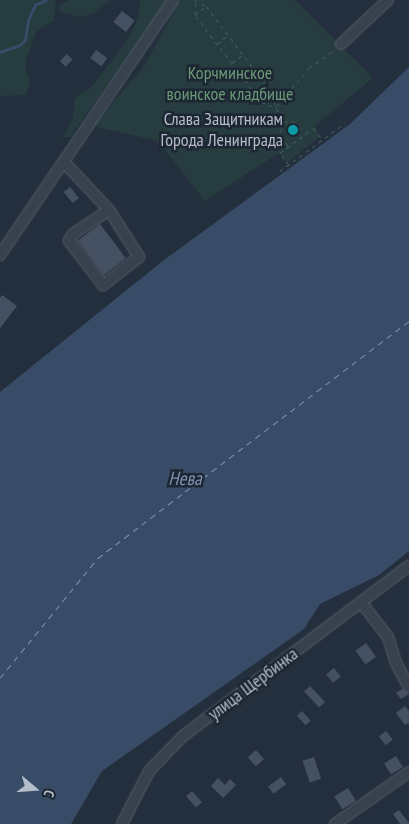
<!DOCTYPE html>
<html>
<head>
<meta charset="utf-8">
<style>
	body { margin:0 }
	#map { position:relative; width:409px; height:824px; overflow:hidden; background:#242f3e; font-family:"PT Sans Narrow",sans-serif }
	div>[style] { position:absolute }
	.green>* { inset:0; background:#263c3f }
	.water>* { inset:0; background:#394c67 }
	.stream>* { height:2.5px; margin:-1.25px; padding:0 1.25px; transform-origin:1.25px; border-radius:1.25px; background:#394c67 }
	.ferry>* { height:1px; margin-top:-0.5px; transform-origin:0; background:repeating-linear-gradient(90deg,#7c92b1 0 6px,transparent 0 11px) }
	.building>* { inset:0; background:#455162; transform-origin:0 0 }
	.path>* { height:1px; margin-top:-0.5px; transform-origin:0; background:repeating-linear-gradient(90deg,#44595c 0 4px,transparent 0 8px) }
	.roads { filter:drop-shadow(0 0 1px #565f6c) drop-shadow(0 0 1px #565f6c) }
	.minor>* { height:10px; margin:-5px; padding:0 5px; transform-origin:5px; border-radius:5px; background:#38414e }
	.dots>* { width:14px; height:14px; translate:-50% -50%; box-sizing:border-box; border:2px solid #1d2633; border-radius:50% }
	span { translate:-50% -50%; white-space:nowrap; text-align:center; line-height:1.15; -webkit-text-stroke:5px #1d2633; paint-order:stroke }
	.park-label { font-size:18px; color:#6b9a76 }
	.poi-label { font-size:18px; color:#b4bcc9 }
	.right { translate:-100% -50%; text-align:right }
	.street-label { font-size:18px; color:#b4bcc9 }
	.water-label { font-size:19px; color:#7c92b1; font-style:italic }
	.north { position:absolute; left:10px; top:764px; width:50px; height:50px; -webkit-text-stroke:4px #1d2633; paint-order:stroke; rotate:108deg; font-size:14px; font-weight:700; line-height:20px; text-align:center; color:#b4bcc9 }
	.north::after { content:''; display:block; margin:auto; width:18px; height:22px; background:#b4bcc9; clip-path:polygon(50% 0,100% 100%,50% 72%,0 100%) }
</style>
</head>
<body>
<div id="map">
	<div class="green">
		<div style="clip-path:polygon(0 0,56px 0,54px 20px,36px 32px,26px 60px,25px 67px,30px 81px,26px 95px,0 96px)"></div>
		<div style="clip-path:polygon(70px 0,110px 0,96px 12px,81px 17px,60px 12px,59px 5px)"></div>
		<div style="clip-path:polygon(140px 0,168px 0,70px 137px,63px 137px,73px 118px,75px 98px,92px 86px,127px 41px,139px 16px)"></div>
		<div style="clip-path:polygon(180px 0,295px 0,373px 78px,315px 126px,319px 137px,287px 163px,279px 153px,205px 201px,158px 141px,93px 126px,144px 66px)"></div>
	</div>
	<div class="water">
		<div style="clip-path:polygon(409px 67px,409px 551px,379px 575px,320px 604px,304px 629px,102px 771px,71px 824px,0 824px,0 392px,164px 260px,350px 124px)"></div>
	</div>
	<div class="stream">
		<div style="left:0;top:52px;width:21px;rotate:-19deg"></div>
		<div style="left:20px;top:45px;width:7px;rotate:-45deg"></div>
		<div style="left:25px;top:40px;width:20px;rotate:-81deg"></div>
		<div style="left:28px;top:20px;width:17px;rotate:-65deg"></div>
		<div style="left:35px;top:5px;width:12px;rotate:-24deg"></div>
	</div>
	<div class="ferry">
		<div style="left:0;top:678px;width:155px;rotate:-50.8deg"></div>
		<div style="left:98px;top:558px;width:391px;rotate:-37.3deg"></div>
	</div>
	<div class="building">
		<div style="left:122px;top:11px;width:16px;height:14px;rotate:38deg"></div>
		<div style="left:96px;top:50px;width:14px;height:10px;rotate:36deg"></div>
		<div style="left:67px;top:54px;width:8px;height:10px;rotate:45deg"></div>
		<div style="left:70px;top:187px;width:14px;height:8px;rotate:51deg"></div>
		<div style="left:100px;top:224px;width:43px;height:28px;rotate:53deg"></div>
		<div style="clip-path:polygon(2px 295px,17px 306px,0 328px,0 298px)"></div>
		<div style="left:366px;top:643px;width:17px;height:13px;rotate:54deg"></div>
		<div style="left:334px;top:668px;width:11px;height:10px;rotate:52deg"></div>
		<div style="left:310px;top:686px;width:22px;height:8px;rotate:47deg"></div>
		<div style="clip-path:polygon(402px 689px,409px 694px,401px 699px,396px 693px)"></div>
		<div style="clip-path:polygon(405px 706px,409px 711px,409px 723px,405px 725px,396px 713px)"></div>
		<div style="left:302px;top:711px;width:13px;height:7px;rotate:48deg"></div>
		<div style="left:386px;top:731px;width:11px;height:9px;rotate:52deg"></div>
		<div style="left:256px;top:750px;width:12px;height:11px;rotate:48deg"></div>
		<div style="left:396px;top:756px;width:13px;height:14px;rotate:58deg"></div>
		<div style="left:314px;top:757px;width:23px;height:12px;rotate:72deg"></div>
		<div style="left:281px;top:777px;width:9px;height:16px;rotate:54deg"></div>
		<div style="clip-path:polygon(218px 778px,225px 785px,230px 779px,236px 785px,223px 798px,211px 786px)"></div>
		<div style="left:348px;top:788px;width:15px;height:16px;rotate:58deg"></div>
		<div style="left:192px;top:791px;width:15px;height:8px;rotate:48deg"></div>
		<div style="clip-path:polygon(399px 810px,409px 823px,409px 824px,400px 824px,393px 814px)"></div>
	</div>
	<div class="path">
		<div style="left:194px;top:0;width:13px;rotate:27deg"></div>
		<div style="left:195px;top:14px;width:11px;rotate:-85deg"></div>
		<div style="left:217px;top:44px;width:14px;rotate:-39deg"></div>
		<div style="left:232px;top:63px;width:13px;rotate:-39deg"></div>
		<div style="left:246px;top:82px;width:14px;rotate:-36deg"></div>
		<div style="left:272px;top:93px;width:14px;rotate:141deg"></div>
		<div style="left:261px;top:102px;width:109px;rotate:-127.2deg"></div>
		<div style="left:195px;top:15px;width:14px;rotate:-39deg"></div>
		<div style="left:206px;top:6px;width:109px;rotate:52.8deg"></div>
		<div style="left:272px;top:93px;width:16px;rotate:75deg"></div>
		<div style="left:276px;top:108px;width:16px;rotate:60deg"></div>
		<div style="left:261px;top:102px;width:15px;rotate:20deg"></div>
		<div style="left:276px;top:107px;width:51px;rotate:-49.8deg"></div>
		<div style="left:309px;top:68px;width:32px;rotate:-36deg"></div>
		<div style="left:288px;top:146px;width:16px;rotate:-120deg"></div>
		<div style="left:280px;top:132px;width:11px;rotate:-68deg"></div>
		<div style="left:284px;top:122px;width:9px;rotate:-6deg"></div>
		<div style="left:293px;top:121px;width:16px;rotate:47deg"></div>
		<div style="left:289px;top:165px;width:15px;rotate:-127deg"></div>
		<div style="left:280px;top:153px;width:41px;rotate:-37.1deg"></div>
		<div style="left:313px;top:128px;width:14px;rotate:51deg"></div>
		<div style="left:280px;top:171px;width:81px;rotate:-36.4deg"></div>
	</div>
	<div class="roads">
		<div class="minor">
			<div style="left:341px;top:44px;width:64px;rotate:-43.1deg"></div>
			<div style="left:64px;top:162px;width:66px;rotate:46.8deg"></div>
			<div style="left:109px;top:210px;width:56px;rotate:57.4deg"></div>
			<div style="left:139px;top:257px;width:46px;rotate:142.1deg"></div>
			<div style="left:103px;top:285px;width:56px;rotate:-127.7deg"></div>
			<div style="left:69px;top:241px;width:8px;rotate:-60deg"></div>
			<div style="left:73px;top:234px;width:43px;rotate:-33.7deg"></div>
			<div style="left:0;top:255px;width:308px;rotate:-55.8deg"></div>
			<div style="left:361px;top:602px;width:44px;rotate:52.4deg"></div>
			<div style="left:388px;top:637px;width:27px;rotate:73deg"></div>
			<div style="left:396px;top:663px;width:27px;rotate:62deg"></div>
			<div style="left:122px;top:824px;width:59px;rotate:-63deg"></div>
			<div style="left:149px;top:771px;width:49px;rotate:-45.8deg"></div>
			<div style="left:183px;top:736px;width:283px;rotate:-37deg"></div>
			<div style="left:335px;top:824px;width:90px;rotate:-35.1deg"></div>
		</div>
	</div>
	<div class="dots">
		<div style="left:293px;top:130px;background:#0f9aa8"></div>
	</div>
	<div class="park-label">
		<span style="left:230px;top:84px">Корчминское<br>воинское кладбище</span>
	</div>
	<div class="poi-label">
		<span class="right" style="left:283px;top:130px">Слава Защитникам<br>Города Ленинграда</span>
	</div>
	<div class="street-label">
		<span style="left:253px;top:684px;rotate:-37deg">улица Щербинка</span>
	</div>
	<div class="water-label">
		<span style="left:185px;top:479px">Нева</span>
	</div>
	<div class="north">С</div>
</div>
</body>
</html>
